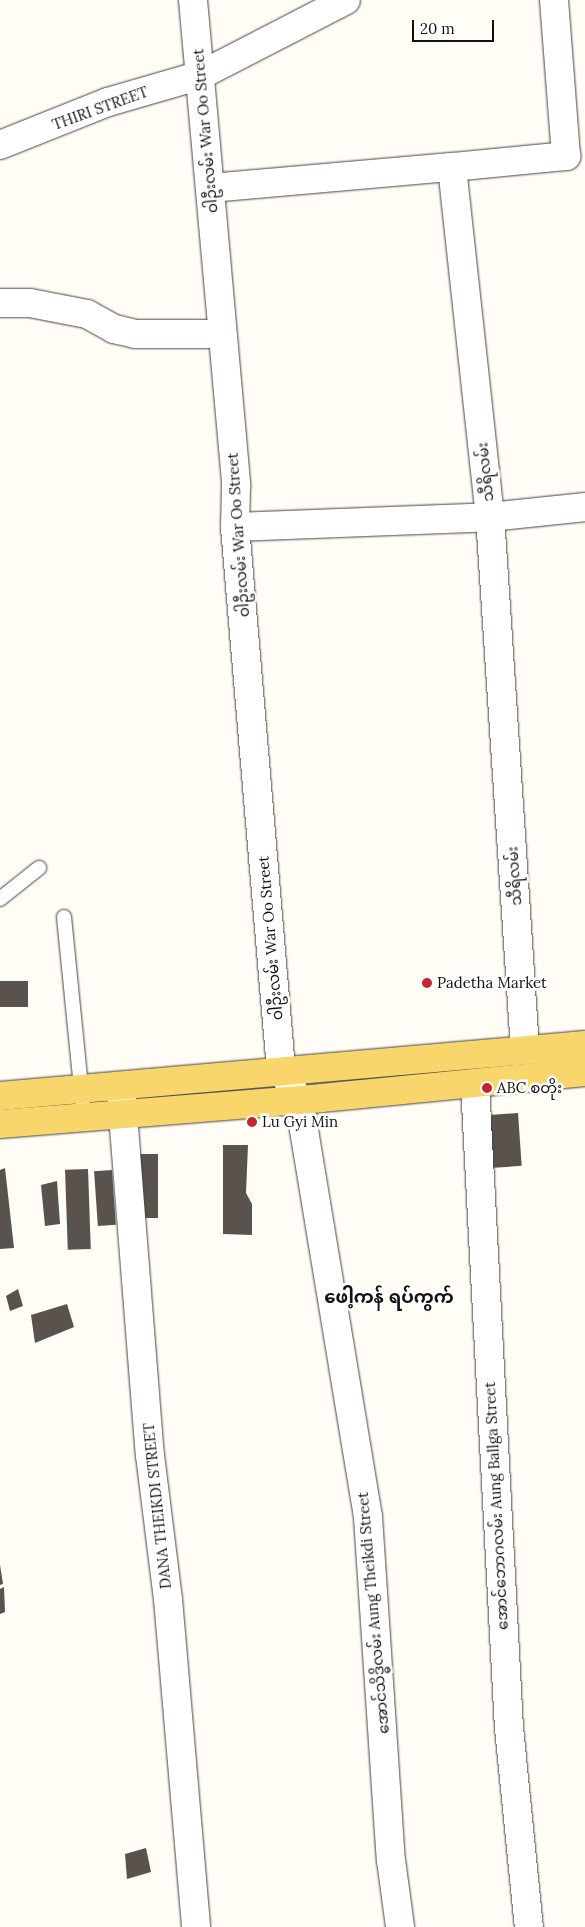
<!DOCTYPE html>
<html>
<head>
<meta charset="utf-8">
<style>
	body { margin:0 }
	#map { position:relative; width:585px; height:1927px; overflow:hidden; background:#fffdf5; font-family:Lora,"Noto Sans Myanmar",serif }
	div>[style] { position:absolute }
	.building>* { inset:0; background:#5a524d; transform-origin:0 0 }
	.roads { filter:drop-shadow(0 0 1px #444) drop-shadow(0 0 1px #444) }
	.lane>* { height:14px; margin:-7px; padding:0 7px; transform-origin:7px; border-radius:7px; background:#fff }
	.street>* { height:28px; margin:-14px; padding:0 14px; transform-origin:14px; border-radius:14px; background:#fff }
	.primary>* { height:28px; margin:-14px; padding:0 14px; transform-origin:14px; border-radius:14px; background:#f9d66b }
	.dots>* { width:14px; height:14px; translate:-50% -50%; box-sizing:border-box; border:2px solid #fff; border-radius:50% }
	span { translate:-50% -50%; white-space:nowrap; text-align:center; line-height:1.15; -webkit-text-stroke:5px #fff; paint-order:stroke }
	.street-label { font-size:15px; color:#111 }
	.poi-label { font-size:15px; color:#111 }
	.left { translate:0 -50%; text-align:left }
	.quarter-label { font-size:18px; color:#111; font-weight:700 }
	.scale { position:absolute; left:412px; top:20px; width:82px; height:22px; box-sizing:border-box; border:2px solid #111; border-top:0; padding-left:6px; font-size:15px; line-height:18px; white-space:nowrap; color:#111; -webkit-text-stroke:4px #fff; paint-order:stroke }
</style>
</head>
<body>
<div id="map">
	<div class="building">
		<div style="left:0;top:981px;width:28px;height:26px"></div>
		<div style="left:518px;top:1113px;width:53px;height:39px;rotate:86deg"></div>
		<div style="clip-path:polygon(223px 1145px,248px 1145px,246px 1193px,252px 1204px,252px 1235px,223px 1234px)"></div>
		<div style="left:137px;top:1154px;width:21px;height:64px"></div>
		<div style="clip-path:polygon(5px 1168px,14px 1248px,0 1249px,0 1170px)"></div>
		<div style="left:88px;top:1169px;width:80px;height:23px;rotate:88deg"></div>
		<div style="left:112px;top:1170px;width:55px;height:18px;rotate:86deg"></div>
		<div style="clip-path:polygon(57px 1181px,60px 1224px,45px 1226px,41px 1185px)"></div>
		<div style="clip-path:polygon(18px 1289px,23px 1306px,10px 1311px,6px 1296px)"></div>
		<div style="clip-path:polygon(67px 1304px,74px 1327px,35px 1343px,31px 1315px)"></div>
		<div style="clip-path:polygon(0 1565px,3px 1584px,0 1585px)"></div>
		<div style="clip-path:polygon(4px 1587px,5px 1612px,0 1614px,0 1589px)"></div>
		<div style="clip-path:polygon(146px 1848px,151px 1872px,127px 1879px,125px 1854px)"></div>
	</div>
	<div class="roads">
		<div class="lane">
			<div style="left:0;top:899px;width:50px;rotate:-38.5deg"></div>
			<div style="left:64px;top:917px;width:201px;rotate:84.3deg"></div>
		</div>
		<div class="street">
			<div style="left:193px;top:0;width:488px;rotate:84.9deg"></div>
			<div style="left:236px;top:486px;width:41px;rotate:91.4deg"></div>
			<div style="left:235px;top:527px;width:544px;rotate:85.15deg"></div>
			<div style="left:281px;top:1069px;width:36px;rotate:60deg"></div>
			<div style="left:299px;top:1100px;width:423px;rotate:80.6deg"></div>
			<div style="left:368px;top:1517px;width:344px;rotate:86.2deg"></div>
			<div style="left:391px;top:1860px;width:68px;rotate:82.3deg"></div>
			<div style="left:0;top:145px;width:116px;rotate:-21.7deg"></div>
			<div style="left:108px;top:102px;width:97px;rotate:-16.2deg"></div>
			<div style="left:201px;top:75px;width:163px;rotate:-27.3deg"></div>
			<div style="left:210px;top:188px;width:243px;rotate:-5deg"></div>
			<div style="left:0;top:303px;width:30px"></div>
			<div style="left:30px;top:303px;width:58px;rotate:10.9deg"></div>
			<div style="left:87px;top:314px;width:31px;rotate:29deg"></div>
			<div style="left:114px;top:329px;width:22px;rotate:13deg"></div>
			<div style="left:135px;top:334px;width:86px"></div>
			<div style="left:235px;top:527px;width:255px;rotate:-2.2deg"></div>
			<div style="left:490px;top:517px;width:96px;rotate:-6deg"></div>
			<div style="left:525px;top:1049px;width:533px;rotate:-93.76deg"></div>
			<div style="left:490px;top:517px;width:352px;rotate:-96.2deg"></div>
			<div style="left:452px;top:167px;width:115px;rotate:-5.5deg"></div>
			<div style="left:566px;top:156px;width:156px;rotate:-94.4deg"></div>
			<div style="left:475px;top:1084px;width:645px;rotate:86.98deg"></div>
			<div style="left:509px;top:1728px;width:200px;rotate:84.3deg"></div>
			<div style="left:121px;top:1089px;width:367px;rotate:85.5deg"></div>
			<div style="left:150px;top:1455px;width:145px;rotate:82.9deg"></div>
			<div style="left:168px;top:1599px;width:329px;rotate:85.1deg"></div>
		</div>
		<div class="primary">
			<div style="left:0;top:1096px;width:587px;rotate:-4.98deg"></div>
			<div style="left:0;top:1124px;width:322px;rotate:-4.6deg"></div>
			<div style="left:321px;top:1098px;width:265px;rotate:-5.6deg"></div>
		</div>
	</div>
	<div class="dots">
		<div style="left:427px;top:983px;background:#c4262e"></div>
		<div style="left:487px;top:1088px;background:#c4262e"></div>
		<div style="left:252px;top:1122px;background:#c4262e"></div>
	</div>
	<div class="street-label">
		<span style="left:100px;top:108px;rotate:-20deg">THIRI STREET</span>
		<span style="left:205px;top:131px;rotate:-95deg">ဝါဦးလမ်း War Oo Street</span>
		<span style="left:485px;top:472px;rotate:-96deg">သီရိလမ်း</span>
		<span style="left:238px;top:535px;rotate:-94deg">ဝါဦးလမ်း War Oo Street</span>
		<span style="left:514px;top:876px;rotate:-94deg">သီရိလမ်း</span>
		<span style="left:270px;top:938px;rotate:-95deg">ဝါဦးလမ်း War Oo Street</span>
		<span style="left:157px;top:1506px;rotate:-96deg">DANA THEIKDI STREET</span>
		<span style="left:496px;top:1506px;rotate:-93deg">အောင်ဘောဂလမ်း Aung Ballga Street</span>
		<span style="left:373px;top:1613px;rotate:-95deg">အောင်သိဒ္ဓိလမ်း Aung Theikdi Street</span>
	</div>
	<div class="poi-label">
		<span class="left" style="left:437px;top:983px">Padetha Market</span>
		<span class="left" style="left:497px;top:1088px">ABC စတိုး</span>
		<span class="left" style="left:262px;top:1122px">Lu Gyi Min</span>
	</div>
	<div class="quarter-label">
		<span style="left:389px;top:1297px">ဖေါ့ကန် ရပ်ကွက်</span>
	</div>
	<div class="scale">20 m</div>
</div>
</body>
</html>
